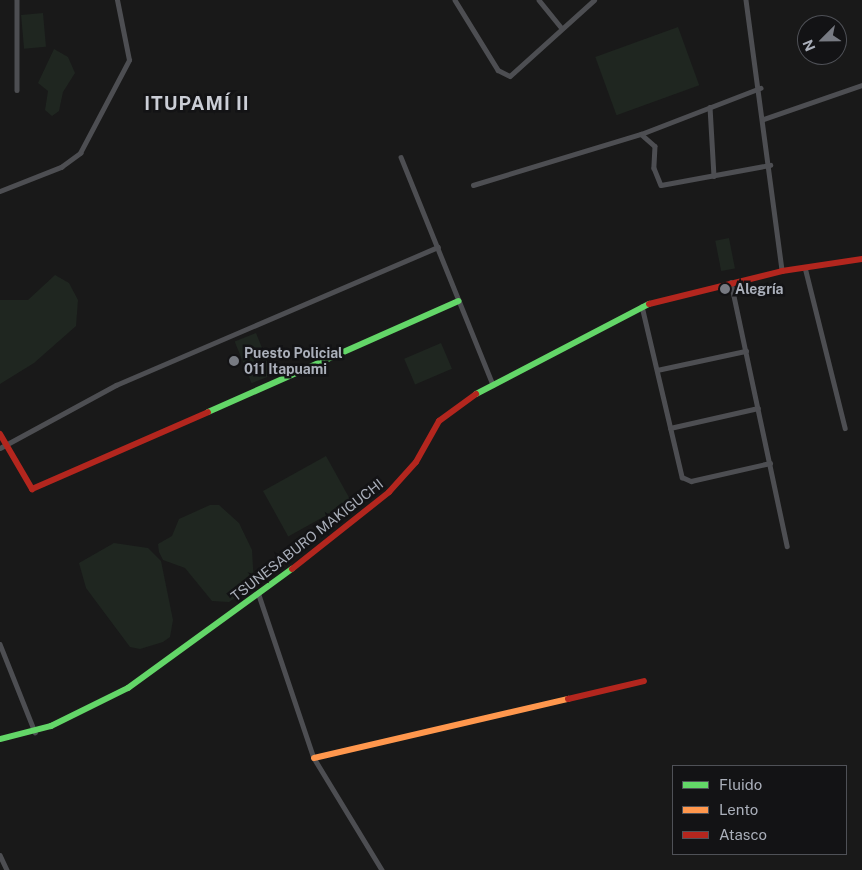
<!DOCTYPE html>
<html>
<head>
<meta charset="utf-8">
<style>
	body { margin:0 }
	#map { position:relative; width:862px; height:870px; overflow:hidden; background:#191919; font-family:"Public Sans",sans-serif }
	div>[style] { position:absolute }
	.green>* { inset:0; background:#1f2620; transform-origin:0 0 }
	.street>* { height:4.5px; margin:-2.25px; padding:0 2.25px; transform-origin:2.25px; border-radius:2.25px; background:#4d4e52 }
	.fast>* { height:6px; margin:-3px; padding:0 3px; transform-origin:3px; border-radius:3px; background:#63d668 }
	.slow>* { height:6px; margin:-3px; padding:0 3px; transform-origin:3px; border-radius:3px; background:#ff974d }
	.jam>* { height:6px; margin:-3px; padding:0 3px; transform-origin:3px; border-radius:3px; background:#b3261e }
	.dots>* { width:14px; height:14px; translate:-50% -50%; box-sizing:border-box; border:2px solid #131315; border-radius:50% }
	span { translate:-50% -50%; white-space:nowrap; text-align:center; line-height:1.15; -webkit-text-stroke:5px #131315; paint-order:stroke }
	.poi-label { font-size:14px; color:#aaafba; font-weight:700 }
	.left { translate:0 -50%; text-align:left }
	.street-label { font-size:14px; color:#aaafba }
	.district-label { font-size:19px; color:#cbced6; font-weight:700; letter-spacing:1px }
	.legend { position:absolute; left:672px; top:765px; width:175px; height:90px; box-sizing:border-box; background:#131315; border:1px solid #4f5157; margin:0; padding:6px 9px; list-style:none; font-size:15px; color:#aaafba }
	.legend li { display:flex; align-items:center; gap:10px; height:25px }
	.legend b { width:25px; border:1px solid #4f5157 }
	.north { position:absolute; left:797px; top:15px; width:50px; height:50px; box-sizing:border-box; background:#131315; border:1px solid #4f5157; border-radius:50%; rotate:247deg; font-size:14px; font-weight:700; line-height:20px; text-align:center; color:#aaafba }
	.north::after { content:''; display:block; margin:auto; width:18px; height:22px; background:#777a82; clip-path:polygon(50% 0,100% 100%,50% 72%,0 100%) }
</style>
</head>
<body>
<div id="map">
	<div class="green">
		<div style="left:43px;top:13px;width:34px;height:22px;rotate:85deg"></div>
		<div style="left:678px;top:27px;width:62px;height:88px;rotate:70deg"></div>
		<div style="clip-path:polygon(54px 49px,68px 57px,75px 73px,63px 92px,59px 111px,52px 116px,45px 110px,48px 91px,38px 83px)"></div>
		<div style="left:729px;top:238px;width:31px;height:14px;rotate:79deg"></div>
		<div style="clip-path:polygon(55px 275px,69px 283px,78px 300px,76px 326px,34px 363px,0 384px,0 300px,28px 300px)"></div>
		<div style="left:256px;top:333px;width:45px;height:23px;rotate:68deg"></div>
		<div style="left:441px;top:343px;width:28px;height:40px;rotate:67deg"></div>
		<div style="left:326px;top:456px;width:52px;height:72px;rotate:61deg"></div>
		<div style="clip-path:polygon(210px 505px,219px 505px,239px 523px,252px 550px,254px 585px,229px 602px,212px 601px,185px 568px,163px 560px,159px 552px,158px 544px,172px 536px,179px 519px)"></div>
		<div style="clip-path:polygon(114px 543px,148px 548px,161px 561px,173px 620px,170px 637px,163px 642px,140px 649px,130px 647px,86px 588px,79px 563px)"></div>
	</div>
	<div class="street">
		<div style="left:17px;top:0;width:90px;rotate:90deg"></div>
		<div style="left:455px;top:0;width:82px;rotate:58.4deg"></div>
		<div style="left:498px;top:70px;width:13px;rotate:27deg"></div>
		<div style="left:510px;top:76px;width:113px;rotate:-42.1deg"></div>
		<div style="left:539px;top:0;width:36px;rotate:51deg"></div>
		<div style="left:746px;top:0;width:273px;rotate:82.4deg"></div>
		<div style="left:710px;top:107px;width:69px;rotate:86.7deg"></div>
		<div style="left:764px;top:119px;width:104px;rotate:-19.1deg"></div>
		<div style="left:641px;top:134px;width:18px;rotate:41deg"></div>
		<div style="left:655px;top:146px;width:22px;rotate:93deg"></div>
		<div style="left:654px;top:168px;width:18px;rotate:68deg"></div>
		<div style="left:661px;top:185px;width:111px;rotate:-10.4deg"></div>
		<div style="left:401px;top:157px;width:246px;rotate:68deg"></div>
		<div style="left:473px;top:185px;width:176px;rotate:-16.9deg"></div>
		<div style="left:641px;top:134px;width:128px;rotate:-21.1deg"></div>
		<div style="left:0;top:191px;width:66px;rotate:-21.5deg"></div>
		<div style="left:61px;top:167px;width:24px;rotate:-36deg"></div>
		<div style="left:80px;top:153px;width:105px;rotate:-62.2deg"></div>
		<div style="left:129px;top:60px;width:61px;rotate:-101.3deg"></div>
		<div style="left:805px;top:267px;width:166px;rotate:76deg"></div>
		<div style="left:731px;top:282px;width:270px;rotate:78deg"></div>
		<div style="left:642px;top:306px;width:176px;rotate:76.8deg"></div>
		<div style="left:682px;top:477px;width:10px;rotate:24deg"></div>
		<div style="left:691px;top:481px;width:81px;rotate:-12.8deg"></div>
		<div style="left:657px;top:370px;width:91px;rotate:-12.1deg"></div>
		<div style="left:670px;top:428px;width:90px;rotate:-12.8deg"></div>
		<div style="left:0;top:448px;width:132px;rotate:-28.5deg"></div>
		<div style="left:116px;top:385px;width:350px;rotate:-23.2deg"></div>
		<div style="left:259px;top:595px;width:172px;rotate:71.4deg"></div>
		<div style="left:314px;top:758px;width:131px;rotate:58.7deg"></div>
		<div style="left:0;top:644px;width:95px;rotate:68.3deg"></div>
		<div style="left:0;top:855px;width:17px;rotate:65deg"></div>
	</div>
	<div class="fast">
		<div style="left:476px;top:394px;width:195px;rotate:-27.5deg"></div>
		<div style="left:208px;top:412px;width:274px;rotate:-23.9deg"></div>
		<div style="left:0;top:739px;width:53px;rotate:-14.3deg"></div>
		<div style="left:51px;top:726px;width:86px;rotate:-26.3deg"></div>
		<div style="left:128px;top:688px;width:203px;rotate:-36deg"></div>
	</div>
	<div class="slow">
		<div style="left:314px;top:758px;width:261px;rotate:-13.1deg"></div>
	</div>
	<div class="jam">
		<div style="left:649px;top:304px;width:137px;rotate:-13.9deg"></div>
		<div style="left:782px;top:271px;width:81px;rotate:-8.5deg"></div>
		<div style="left:0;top:434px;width:64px;rotate:59.8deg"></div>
		<div style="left:32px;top:489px;width:192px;rotate:-23.6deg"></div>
		<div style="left:292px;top:569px;width:124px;rotate:-38.4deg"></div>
		<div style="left:389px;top:492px;width:40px;rotate:-48deg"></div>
		<div style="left:416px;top:462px;width:47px;rotate:-60.7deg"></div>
		<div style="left:439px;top:421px;width:46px;rotate:-36.1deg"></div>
		<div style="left:568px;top:699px;width:78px;rotate:-13.3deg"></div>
	</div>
	<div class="dots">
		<div style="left:725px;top:289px;background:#777a82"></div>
		<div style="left:234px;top:361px;background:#777a82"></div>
	</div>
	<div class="poi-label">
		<span class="left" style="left:735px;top:289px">Alegría</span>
		<span class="left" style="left:244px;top:361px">Puesto Policial<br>011 Itapuami</span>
	</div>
	<div class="street-label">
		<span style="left:307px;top:540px;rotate:-38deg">TSUNESABURO MAKIGUCHI</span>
	</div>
	<div class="district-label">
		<span style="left:197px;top:104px">ITUPAMÍ II</span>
	</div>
	<ul class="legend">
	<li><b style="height:6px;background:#63d668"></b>Fluido</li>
	<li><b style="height:6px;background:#ff974d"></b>Lento</li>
	<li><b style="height:6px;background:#b3261e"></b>Atasco</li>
	</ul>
	<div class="north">N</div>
</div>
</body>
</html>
